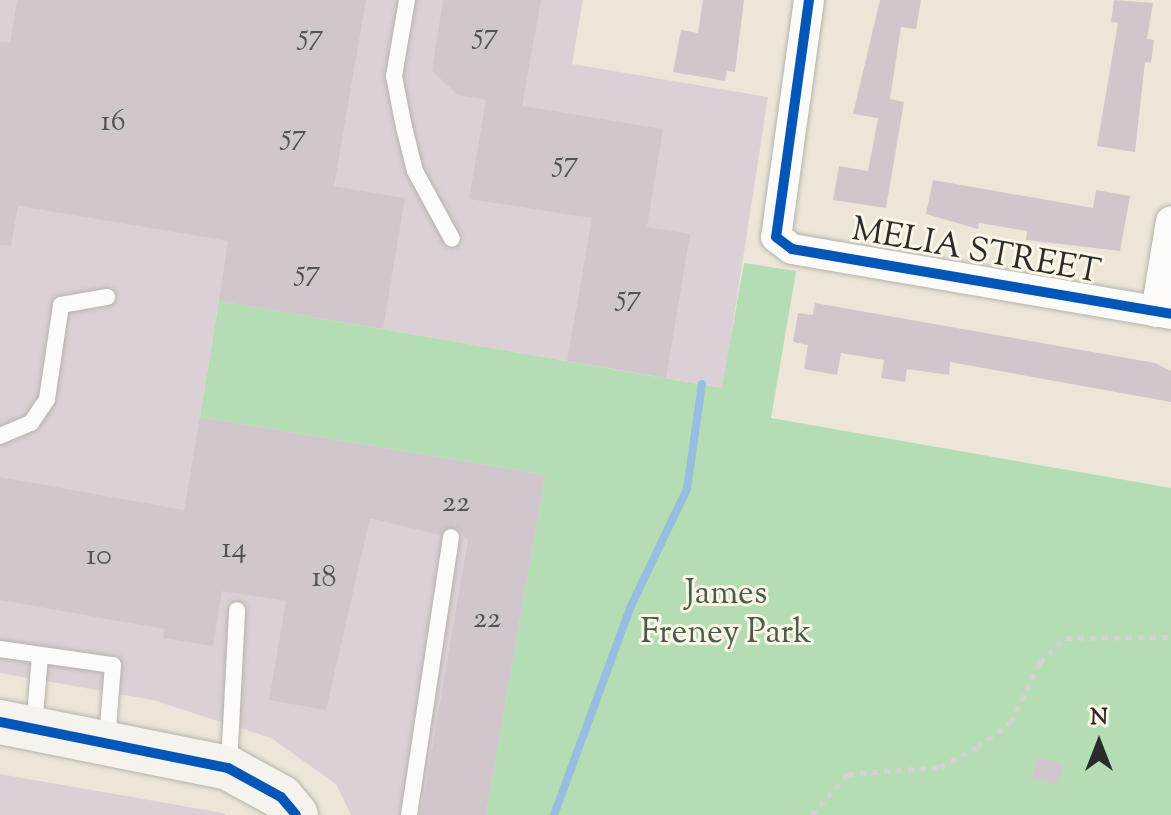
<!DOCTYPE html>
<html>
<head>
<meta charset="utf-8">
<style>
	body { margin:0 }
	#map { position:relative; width:1171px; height:815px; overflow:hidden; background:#ece6d9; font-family:"Sorts Mill Goudy",serif }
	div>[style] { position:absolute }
	.industrial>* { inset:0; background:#dad0d6 }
	.green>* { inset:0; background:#b4ddb4 }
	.stream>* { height:8px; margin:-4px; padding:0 4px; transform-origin:4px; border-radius:4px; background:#97bee0 }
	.building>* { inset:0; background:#d0c7cd; transform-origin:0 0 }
	.path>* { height:5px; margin-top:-2.5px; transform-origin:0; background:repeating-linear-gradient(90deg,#d4d2d0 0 6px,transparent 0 12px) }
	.roads { filter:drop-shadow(0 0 2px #b6b2aa) drop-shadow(0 0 2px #b6b2aa) }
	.lane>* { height:16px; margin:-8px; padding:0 8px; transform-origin:8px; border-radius:8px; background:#fcfbf9 }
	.street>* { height:30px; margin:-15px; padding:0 15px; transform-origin:15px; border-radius:15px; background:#fcfbf9 }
	.secondary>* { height:44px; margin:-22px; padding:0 22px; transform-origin:22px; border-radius:22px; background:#f6f3ee }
	.cycleway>* { height:10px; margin:-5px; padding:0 5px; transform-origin:5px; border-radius:5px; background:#0057b8 }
	span { translate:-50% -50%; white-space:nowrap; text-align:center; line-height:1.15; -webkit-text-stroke:6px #fcf5e5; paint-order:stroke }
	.number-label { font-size:30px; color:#545254 }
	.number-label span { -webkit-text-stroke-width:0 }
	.street-label { font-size:34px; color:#2b2b2b }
	.park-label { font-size:34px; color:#465e4b }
	.north { position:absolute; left:1059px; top:703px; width:80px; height:80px; -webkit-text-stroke:6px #fcf5e5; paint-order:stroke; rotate:0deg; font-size:22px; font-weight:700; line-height:32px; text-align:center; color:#2b2b2b }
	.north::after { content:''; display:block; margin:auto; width:28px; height:36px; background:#2b2b2b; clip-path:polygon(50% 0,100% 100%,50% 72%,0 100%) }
</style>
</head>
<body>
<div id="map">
	<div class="industrial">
		<div style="clip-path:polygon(0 0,583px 0,572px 64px,768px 97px,723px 388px,219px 301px,200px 417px,545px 475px,486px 815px,351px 815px,336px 784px,271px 738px,153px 700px,0 673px)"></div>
		<div style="clip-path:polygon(0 774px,223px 813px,226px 815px,0 815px)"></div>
	</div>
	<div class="green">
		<div style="clip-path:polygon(744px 263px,796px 271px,771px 418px,1171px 488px,1171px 815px,486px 815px,545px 475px,200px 417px,219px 301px,722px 388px)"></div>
	</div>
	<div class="stream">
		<div style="left:554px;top:815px;width:221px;rotate:-69.8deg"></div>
		<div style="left:630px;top:608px;width:132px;rotate:-64.4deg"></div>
		<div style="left:687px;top:489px;width:106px;rotate:-81.9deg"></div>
	</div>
	<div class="building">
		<div style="clip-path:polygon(17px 0,366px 0,334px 186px,405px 198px,383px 329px,219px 301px,228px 241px,18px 206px,11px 246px,0 245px,0 42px,10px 43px)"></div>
		<div style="clip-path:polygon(443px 0,541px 0,522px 106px,663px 129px,647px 227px,690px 234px,666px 378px,567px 361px,592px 218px,469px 199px,486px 100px,458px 95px,432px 71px)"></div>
		<div style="clip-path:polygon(703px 0,744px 0,735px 72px,727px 71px,725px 81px,673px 72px,681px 30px,698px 33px)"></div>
		<div style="clip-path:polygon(880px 0,921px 0,916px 29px,901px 27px,890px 99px,904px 102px,886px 208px,833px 200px,839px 166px,868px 171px,878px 118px,853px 114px)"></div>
		<div style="clip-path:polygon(1114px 0,1153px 3px,1147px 39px,1154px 40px,1151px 63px,1145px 62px,1135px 152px,1097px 146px,1118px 23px,1111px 22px)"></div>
		<div style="clip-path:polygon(933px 180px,1093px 208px,1096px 190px,1130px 196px,1120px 251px,1026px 240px,1027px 231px,979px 223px,978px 229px,926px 214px)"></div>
		<div style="clip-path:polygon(815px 303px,1155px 363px,1171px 371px,1171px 402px,950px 362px,949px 375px,907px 369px,905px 382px,881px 378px,884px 360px,841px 353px,837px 375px,804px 369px,808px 345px,793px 342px,798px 313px,813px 315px)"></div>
		<div style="clip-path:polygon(200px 417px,545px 475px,486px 815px,421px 815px,468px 540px,457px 528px,440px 535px,370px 518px,326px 710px,269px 700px,286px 601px,222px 591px,213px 646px,163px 638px,164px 629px,0 600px,0 477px,184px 510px)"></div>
		<div style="left:1036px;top:758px;width:27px;height:22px;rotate:10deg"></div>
	</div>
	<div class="path">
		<div style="left:812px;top:815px;width:55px;rotate:-48.7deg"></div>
		<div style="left:848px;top:774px;width:92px;rotate:-4.4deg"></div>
		<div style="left:940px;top:767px;width:43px;rotate:-27.8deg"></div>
		<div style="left:978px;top:747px;width:41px;rotate:-37.1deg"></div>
		<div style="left:1011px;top:722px;width:67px;rotate:-64.2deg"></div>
		<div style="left:1040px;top:662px;width:35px;rotate:-43deg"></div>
		<div style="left:1066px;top:638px;width:105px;rotate:-0.5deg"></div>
	</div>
	<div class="roads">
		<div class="lane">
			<div style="left:407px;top:0;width:77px;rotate:99.7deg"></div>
			<div style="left:394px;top:76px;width:52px;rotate:78.9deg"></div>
			<div style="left:404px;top:127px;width:45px;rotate:76deg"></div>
			<div style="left:415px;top:171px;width:77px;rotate:61.4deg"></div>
			<div style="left:0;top:436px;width:34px;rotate:-23deg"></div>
			<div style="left:31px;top:423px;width:29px;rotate:-56deg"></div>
			<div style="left:47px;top:399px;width:95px;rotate:-81.5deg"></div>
			<div style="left:61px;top:305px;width:47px;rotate:-9.9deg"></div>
			<div style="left:0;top:649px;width:114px;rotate:8.1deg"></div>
			<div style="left:113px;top:665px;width:75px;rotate:94.6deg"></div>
			<div style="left:34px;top:727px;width:72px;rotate:-85.2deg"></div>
			<div style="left:229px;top:765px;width:155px;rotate:-87deg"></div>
			<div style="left:409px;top:815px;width:281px;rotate:-81.4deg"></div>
		</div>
		<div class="street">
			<div style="left:809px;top:0;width:239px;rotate:97.9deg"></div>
			<div style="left:776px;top:237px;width:20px;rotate:37deg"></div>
			<div style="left:792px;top:249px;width:385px;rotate:9.7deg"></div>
			<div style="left:1156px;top:312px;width:92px;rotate:-80.6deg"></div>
		</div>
		<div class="secondary">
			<div style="left:0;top:722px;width:233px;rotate:11.4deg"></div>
			<div style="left:228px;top:768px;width:60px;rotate:28.7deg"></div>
			<div style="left:281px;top:797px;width:23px;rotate:50deg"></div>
		</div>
	</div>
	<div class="cycleway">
		<div style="left:809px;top:0;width:239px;rotate:97.9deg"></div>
		<div style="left:776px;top:237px;width:20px;rotate:37deg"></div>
		<div style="left:792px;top:249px;width:385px;rotate:9.7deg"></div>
		<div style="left:0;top:722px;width:233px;rotate:11.4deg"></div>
		<div style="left:228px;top:768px;width:60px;rotate:28.7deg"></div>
		<div style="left:281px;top:797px;width:23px;rotate:50deg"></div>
	</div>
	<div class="number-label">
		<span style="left:486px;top:36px">57</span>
		<span style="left:311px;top:37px">57</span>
		<span style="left:113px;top:123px">16</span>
		<span style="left:294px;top:137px">57</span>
		<span style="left:566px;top:164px">57</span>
		<span style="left:308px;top:273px">57</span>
		<span style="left:629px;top:298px">57</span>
		<span style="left:456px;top:504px">22</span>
		<span style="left:234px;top:550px">14</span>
		<span style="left:99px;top:557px">10</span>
		<span style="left:324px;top:579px">18</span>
		<span style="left:487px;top:620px">22</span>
	</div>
	<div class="street-label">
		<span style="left:976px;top:252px;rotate:10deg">MELIA STREET</span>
	</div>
	<div class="park-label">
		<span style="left:726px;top:614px">James<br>Freney Park</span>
	</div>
	<div class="north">N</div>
</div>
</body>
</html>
